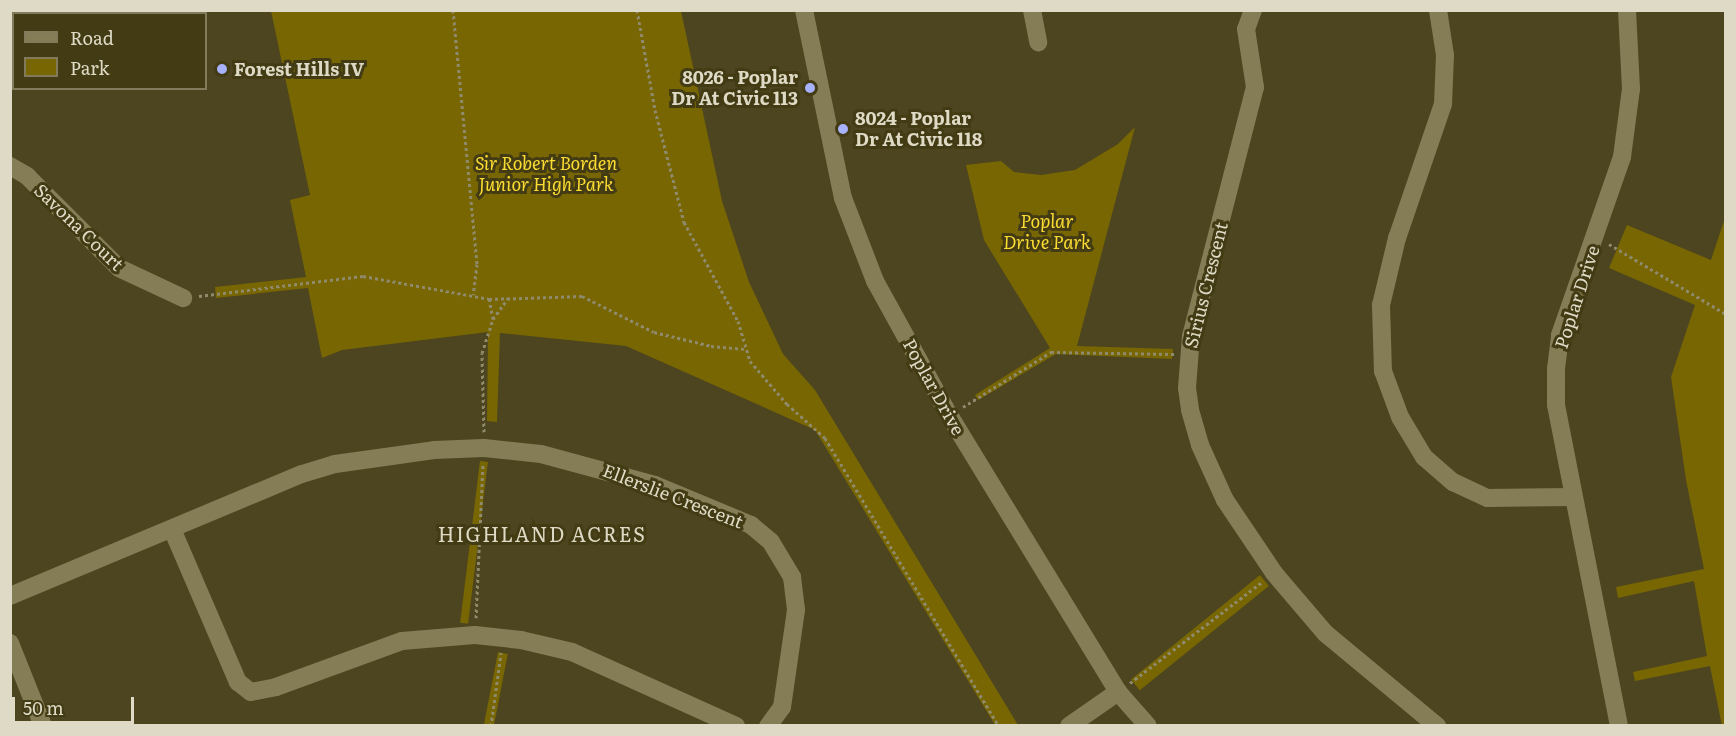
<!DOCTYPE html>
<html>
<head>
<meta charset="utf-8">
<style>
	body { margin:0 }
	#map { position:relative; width:1736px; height:736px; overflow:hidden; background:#4d451f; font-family:Literata,serif }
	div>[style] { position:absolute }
	.green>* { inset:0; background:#776602; transform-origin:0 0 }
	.path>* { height:3px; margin-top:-1.5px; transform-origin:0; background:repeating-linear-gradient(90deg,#908a6c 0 3px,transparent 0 6px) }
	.minor>* { height:18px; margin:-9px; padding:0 9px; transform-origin:9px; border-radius:9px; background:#857d55 }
	.dots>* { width:16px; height:16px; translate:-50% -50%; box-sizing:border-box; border:3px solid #433b14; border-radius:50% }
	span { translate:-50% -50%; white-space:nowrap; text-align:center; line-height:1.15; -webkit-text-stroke:6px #433b14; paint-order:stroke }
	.poi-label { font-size:18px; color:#dedac5; font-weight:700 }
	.left { translate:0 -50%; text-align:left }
	.right { translate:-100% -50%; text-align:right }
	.park-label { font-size:18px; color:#fbdc33; font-style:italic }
	.street-label { font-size:18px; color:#dedac5 }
	.neighbourhood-label { font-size:20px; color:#dedac5; letter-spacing:1.5px }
	.frame { position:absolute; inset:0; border:12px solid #dedac5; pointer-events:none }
	.legend { position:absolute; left:12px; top:12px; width:195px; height:78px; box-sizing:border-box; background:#433b14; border:2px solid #817b5b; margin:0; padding:8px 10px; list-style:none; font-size:18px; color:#dedac5 }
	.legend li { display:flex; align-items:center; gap:12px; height:30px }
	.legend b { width:30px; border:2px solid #817b5b }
	.scale { position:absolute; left:12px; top:697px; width:122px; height:27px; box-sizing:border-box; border:3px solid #dedac5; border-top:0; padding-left:8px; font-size:18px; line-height:21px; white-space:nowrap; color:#dedac5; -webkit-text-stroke:4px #433b14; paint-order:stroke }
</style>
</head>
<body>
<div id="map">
	<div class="green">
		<div style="clip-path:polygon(271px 11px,681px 11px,722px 201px,749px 282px,783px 354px,815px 390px,1018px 725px,995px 725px,815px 430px,626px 346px,500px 333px,497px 422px,487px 421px,488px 332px,342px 350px,322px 358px,308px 288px,216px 298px,215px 287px,306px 277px,290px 200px,310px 195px)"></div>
		<div style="clip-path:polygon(1135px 127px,1077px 346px,1173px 349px,1172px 359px,1056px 354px,978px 400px,975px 395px,1050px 348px,984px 240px,966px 165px,1001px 161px,1014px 172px,1041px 175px,1075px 170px,1118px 144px)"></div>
		<div style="clip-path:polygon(1725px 218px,1726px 725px,1722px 726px,1710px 666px,1635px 681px,1633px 672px,1707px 656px,1694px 581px,1618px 598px,1616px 587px,1704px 569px,1686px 480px,1671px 377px,1695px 305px,1609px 268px,1627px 225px,1711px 260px)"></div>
		<div style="left:480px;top:461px;width:8px;height:163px;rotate:7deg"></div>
		<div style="left:1260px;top:575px;width:14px;height:166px;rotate:51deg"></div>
		<div style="left:498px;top:652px;width:10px;height:74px;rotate:11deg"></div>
	</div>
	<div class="path">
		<div style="left:453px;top:10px;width:255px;rotate:84.6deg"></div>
		<div style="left:477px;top:264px;width:31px;rotate:97deg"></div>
		<div style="left:637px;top:10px;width:102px;rotate:79.8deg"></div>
		<div style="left:655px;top:110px;width:116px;rotate:75.5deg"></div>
		<div style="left:684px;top:222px;width:113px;rotate:61.4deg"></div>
		<div style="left:738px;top:321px;width:42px;rotate:73.3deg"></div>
		<div style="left:750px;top:361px;width:57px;rotate:49.3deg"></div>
		<div style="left:787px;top:404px;width:51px;rotate:41.8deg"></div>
		<div style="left:825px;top:438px;width:336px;rotate:58.9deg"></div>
		<div style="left:1609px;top:244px;width:136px;rotate:30.9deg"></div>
		<div style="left:199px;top:296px;width:165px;rotate:-7deg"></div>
		<div style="left:363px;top:276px;width:128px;rotate:10.3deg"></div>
		<div style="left:489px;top:299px;width:93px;rotate:-1.8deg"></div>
		<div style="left:582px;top:296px;width:80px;rotate:26.6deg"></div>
		<div style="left:654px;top:332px;width:59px;rotate:13.8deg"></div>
		<div style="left:711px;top:346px;width:33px;rotate:5deg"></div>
		<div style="left:493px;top:319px;width:26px;rotate:-54deg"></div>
		<div style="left:963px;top:407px;width:104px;rotate:-32deg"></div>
		<div style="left:1051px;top:352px;width:123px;rotate:0.9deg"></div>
		<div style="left:484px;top:432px;width:79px;rotate:-91.5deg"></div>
		<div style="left:482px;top:353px;width:36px;rotate:-72deg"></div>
		<div style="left:493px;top:319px;width:20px;rotate:-101deg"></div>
		<div style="left:476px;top:618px;width:155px;rotate:-87.4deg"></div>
		<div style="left:1130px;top:683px;width:165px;rotate:-37.4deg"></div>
		<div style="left:491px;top:726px;width:74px;rotate:-82.2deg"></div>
	</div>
	<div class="minor">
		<div style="left:804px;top:10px;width:192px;rotate:78.3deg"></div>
		<div style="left:843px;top:198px;width:89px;rotate:68.9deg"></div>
		<div style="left:875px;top:281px;width:153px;rotate:61.1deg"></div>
		<div style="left:949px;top:415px;width:324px;rotate:58.6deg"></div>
		<div style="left:1118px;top:692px;width:45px;rotate:48.6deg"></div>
		<div style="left:1032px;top:10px;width:33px;rotate:79deg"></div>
		<div style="left:1253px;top:10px;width:20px;rotate:110deg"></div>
		<div style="left:1246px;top:29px;width:59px;rotate:81.2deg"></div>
		<div style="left:1255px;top:87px;width:257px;rotate:104.4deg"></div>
		<div style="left:1191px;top:336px;width:52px;rotate:94.4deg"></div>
		<div style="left:1187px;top:388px;width:22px;rotate:82deg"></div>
		<div style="left:1190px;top:410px;width:36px;rotate:74deg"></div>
		<div style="left:1200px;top:445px;width:60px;rotate:65.6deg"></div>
		<div style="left:1225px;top:500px;width:88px;rotate:56.1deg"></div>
		<div style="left:1274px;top:573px;width:79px;rotate:49.6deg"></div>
		<div style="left:1325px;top:633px;width:146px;rotate:39.7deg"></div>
		<div style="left:1438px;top:10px;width:46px;rotate:81.2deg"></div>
		<div style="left:1445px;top:55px;width:49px;rotate:92.3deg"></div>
		<div style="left:1443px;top:104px;width:142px;rotate:108.9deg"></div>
		<div style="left:1397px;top:238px;width:69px;rotate:103.4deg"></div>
		<div style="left:1381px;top:305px;width:66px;rotate:88.3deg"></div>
		<div style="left:1383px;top:371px;width:49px;rotate:69.7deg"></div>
		<div style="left:1400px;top:417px;width:47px;rotate:59deg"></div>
		<div style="left:1424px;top:457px;width:38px;rotate:41deg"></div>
		<div style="left:1453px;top:482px;width:38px;rotate:25deg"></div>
		<div style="left:1488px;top:498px;width:85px;rotate:-0.7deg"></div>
		<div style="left:10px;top:166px;width:20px;rotate:30deg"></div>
		<div style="left:27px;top:176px;width:130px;rotate:45deg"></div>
		<div style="left:119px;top:268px;width:71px;rotate:25.1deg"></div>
		<div style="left:172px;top:529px;width:167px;rotate:66.7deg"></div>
		<div style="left:238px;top:682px;width:16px;rotate:38deg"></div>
		<div style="left:251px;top:692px;width:25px;rotate:-11deg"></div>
		<div style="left:276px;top:687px;width:134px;rotate:-20.1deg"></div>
		<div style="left:402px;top:641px;width:73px;rotate:-4.7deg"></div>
		<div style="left:475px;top:635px;width:46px;rotate:6.2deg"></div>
		<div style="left:521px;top:640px;width:52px;rotate:13.2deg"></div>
		<div style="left:572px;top:652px;width:180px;rotate:24.3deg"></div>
		<div style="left:10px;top:596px;width:316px;rotate:-22.7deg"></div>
		<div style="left:302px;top:474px;width:34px;rotate:-17deg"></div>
		<div style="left:335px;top:464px;width:100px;rotate:-8deg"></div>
		<div style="left:434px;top:450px;width:50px;rotate:-2.3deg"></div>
		<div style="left:484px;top:448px;width:57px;rotate:6deg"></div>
		<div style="left:541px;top:454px;width:118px;rotate:15.2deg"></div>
		<div style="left:655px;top:485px;width:104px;rotate:22.6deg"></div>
		<div style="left:751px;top:525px;width:26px;rotate:40deg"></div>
		<div style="left:771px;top:542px;width:41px;rotate:59deg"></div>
		<div style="left:792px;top:577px;width:33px;rotate:83deg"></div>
		<div style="left:796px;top:610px;width:98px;rotate:98.2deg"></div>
		<div style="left:782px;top:707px;width:24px;rotate:126deg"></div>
		<div style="left:10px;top:643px;width:89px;rotate:68.3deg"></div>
		<div style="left:1069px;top:726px;width:60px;rotate:-34.8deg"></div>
		<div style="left:1619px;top:726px;width:327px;rotate:-101.1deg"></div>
		<div style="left:1556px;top:405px;width:36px;rotate:-90deg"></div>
		<div style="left:1556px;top:369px;width:34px;rotate:-83deg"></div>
		<div style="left:1560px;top:335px;width:188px;rotate:-70.8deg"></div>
		<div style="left:1622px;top:157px;width:69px;rotate:-82.5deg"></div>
		<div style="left:1631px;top:89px;width:79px;rotate:-92.9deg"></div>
	</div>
	<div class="dots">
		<div style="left:222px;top:69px;background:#a7b1fc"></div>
		<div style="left:810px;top:88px;background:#a7b1fc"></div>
		<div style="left:843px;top:129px;background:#a7b1fc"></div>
	</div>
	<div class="poi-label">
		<span class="left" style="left:234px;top:69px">Forest Hills IV</span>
		<span class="right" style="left:798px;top:88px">8026 - Poplar<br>Dr At Civic 113</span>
		<span class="left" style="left:855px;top:129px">8024 - Poplar<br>Dr At Civic 118</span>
	</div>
	<div class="park-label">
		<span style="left:546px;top:174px">Sir Robert Borden<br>Junior High Park</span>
		<span style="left:1047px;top:232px">Poplar<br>Drive Park</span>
	</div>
	<div class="street-label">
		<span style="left:79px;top:227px;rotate:44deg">Savona Court</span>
		<span style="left:1206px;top:285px;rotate:-76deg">Sirius Crescent</span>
		<span style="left:1577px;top:297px;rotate:-72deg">Poplar Drive</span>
		<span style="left:934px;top:387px;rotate:61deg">Poplar Drive</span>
		<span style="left:673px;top:496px;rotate:21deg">Ellerslie Crescent</span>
	</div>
	<div class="neighbourhood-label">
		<span style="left:542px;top:533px">HIGHLAND ACRES</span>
	</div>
	<div class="frame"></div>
	<ul class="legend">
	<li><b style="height:8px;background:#857d55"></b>Road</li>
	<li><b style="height:16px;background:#776602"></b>Park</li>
	</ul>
	<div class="scale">50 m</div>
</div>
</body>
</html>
